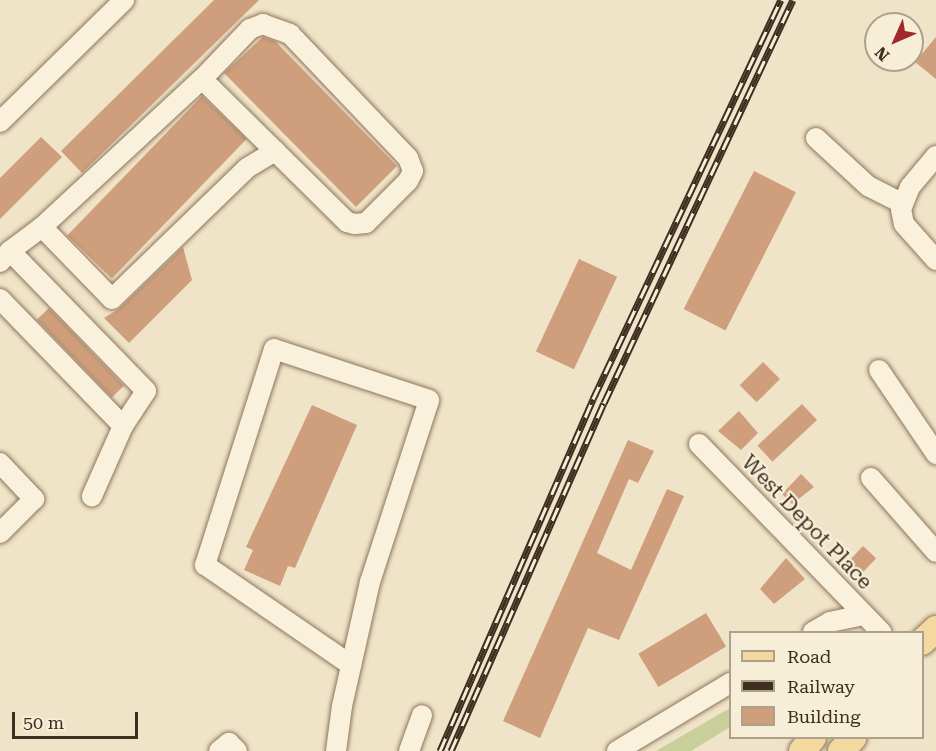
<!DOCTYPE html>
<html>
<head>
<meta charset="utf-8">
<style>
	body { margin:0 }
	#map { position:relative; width:936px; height:751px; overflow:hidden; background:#f0e4c8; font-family:"Roboto Serif",serif }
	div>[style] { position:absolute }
	.green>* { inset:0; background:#c9cf9b }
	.building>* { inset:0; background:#cf9f7d; transform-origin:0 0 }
	.roads { filter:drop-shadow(0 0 2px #8d765c) drop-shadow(0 0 2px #8d765c) }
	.minor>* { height:20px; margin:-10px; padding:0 10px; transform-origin:10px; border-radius:10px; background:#faf1dc }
	.major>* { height:26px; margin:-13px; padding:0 13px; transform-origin:13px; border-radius:13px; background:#f3d9a0 }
	.rail>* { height:7px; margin-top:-3.5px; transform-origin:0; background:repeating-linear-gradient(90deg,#f7eed8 0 14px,#3d2e20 0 28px); box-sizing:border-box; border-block:2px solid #3d2e20 }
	span { translate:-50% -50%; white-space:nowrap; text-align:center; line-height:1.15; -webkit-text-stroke:4.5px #f7eed8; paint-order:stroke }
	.street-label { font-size:21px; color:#3d2e20 }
	.legend { position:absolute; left:729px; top:631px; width:195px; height:108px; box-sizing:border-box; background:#f7eed8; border:2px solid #ada18e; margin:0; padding:8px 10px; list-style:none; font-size:18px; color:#3d2e20 }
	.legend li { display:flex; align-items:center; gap:12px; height:30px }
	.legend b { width:30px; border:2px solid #ada18e }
	.north { position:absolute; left:864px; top:12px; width:60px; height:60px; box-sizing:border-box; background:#f7eed8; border:2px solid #ada18e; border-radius:50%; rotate:225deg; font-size:16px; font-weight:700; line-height:24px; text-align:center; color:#3d2e20 }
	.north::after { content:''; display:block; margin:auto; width:21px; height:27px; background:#9e2a2b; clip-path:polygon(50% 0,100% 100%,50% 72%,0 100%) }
	.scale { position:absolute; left:12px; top:712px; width:126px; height:27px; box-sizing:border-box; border:3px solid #3d2e20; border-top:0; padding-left:8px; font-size:18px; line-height:21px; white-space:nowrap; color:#3d2e20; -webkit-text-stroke:4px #f7eed8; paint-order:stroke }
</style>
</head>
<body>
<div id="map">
	<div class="green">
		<div style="clip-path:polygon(730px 708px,730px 727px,691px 751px,656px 751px)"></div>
	</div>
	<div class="building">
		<div style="clip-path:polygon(214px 0,259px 0,82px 173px,61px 151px)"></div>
		<div style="clip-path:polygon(263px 37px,275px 41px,397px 166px,356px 207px,224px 73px)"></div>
		<div style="clip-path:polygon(936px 37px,936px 79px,915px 62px)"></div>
		<div style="left:202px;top:96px;width:62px;height:194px;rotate:44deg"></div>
		<div style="clip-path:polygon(41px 137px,62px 157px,0 219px,0 178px)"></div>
		<div style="left:754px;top:171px;width:47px;height:155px;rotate:27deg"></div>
		<div style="clip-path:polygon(183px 247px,192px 280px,129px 343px,104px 318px,120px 308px)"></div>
		<div style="left:579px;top:259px;width:42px;height:102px;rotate:25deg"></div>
		<div style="left:49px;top:308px;width:108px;height:17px;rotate:46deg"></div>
		<div style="left:763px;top:362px;width:24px;height:33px;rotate:45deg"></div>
		<div style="left:802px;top:404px;width:22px;height:61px;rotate:47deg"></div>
		<div style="clip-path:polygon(312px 405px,357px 425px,295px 568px,288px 566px,280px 586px,244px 570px,253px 550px,246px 547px)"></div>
		<div style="clip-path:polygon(739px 411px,758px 433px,741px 450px,718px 431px)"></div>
		<div style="clip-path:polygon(628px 440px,654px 451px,638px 483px,629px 479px,597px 553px,631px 570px,667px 489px,684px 496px,619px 640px,588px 628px,540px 738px,503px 721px)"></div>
		<div style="clip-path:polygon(801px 474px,814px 487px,792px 504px,782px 494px)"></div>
		<div style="left:863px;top:546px;width:18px;height:22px;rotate:43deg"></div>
		<div style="clip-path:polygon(786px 558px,805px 579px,774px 604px,760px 589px)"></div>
		<div style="left:706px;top:613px;width:39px;height:79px;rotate:59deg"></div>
	</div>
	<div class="roads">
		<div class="minor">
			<div style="left:0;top:122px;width:174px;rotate:-44.5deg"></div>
			<div style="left:816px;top:138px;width:71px;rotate:42.7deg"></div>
			<div style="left:868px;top:186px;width:39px;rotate:27deg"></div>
			<div style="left:936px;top:156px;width:40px;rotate:130deg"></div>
			<div style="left:910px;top:187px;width:24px;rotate:112deg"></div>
			<div style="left:901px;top:209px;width:15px;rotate:79deg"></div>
			<div style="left:904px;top:224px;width:48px;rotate:48.4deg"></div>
			<div style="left:42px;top:227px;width:218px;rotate:-42.8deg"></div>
			<div style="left:10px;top:251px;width:40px;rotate:-37deg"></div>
			<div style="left:42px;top:227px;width:100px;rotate:45.8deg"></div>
			<div style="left:112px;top:299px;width:188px;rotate:-44.1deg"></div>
			<div style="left:247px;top:168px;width:33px;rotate:-31deg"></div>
			<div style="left:275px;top:151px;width:101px;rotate:44.6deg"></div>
			<div style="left:347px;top:222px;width:8px;rotate:14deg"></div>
			<div style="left:355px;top:224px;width:11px;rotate:-5deg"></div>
			<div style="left:366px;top:223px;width:59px;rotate:-45deg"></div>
			<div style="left:408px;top:181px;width:11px;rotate:-63deg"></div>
			<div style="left:413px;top:171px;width:14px;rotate:-111deg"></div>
			<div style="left:408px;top:158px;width:171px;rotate:-133.6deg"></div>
			<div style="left:290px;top:34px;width:29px;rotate:-160deg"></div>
			<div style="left:263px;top:24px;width:14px;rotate:159deg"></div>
			<div style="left:250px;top:29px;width:69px;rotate:133.8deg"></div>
			<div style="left:202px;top:79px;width:103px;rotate:44.6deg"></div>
			<div style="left:0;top:262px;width:15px;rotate:-48deg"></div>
			<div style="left:10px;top:251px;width:195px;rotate:45.8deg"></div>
			<div style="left:146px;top:391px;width:42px;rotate:123.3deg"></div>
			<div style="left:0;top:299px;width:177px;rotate:45.9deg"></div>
			<div style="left:123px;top:426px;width:77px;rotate:113.9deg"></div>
			<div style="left:879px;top:370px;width:102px;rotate:55.8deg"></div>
			<div style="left:699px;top:444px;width:262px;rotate:45.9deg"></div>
			<div style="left:0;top:463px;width:50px;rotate:46.6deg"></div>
			<div style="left:34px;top:499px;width:48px;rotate:135deg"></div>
			<div style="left:871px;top:478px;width:98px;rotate:48.7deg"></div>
			<div style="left:813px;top:632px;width:20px;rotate:-30deg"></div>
			<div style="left:830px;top:622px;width:33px;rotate:-12deg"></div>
			<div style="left:219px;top:751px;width:13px;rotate:-39deg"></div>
			<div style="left:229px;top:743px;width:11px;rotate:45deg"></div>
			<div style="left:336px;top:751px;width:45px;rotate:-82.4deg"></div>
			<div style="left:342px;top:706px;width:127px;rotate:-77.3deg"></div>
			<div style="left:370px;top:582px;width:191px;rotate:-72deg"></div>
			<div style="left:429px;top:400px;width:163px;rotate:-161.8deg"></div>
			<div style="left:274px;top:349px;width:227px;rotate:107.7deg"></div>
			<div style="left:205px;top:565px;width:177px;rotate:34.4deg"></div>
			<div style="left:409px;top:751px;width:38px;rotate:-70deg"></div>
			<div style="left:617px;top:751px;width:132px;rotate:-31deg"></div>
		</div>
		<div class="major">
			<div style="left:922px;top:642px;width:19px;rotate:-43deg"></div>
			<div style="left:802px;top:751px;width:17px;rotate:-50deg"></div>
			<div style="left:841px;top:751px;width:18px;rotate:-47deg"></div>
		</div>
	</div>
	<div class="rail">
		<div style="left:440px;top:751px;width:384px;rotate:-66.5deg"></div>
		<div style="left:593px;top:399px;width:441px;rotate:-64.8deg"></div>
		<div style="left:451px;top:751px;width:380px;rotate:-66.3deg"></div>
		<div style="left:604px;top:403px;width:445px;rotate:-64.9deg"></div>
	</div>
	<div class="street-label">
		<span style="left:807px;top:522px;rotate:46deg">West Depot Place</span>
	</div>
	<ul class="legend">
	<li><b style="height:8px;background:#f3d9a0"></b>Road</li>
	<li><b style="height:8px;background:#3d2e20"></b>Railway</li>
	<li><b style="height:16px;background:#cf9f7d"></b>Building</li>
	</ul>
	<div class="north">N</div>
	<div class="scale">50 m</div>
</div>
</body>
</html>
